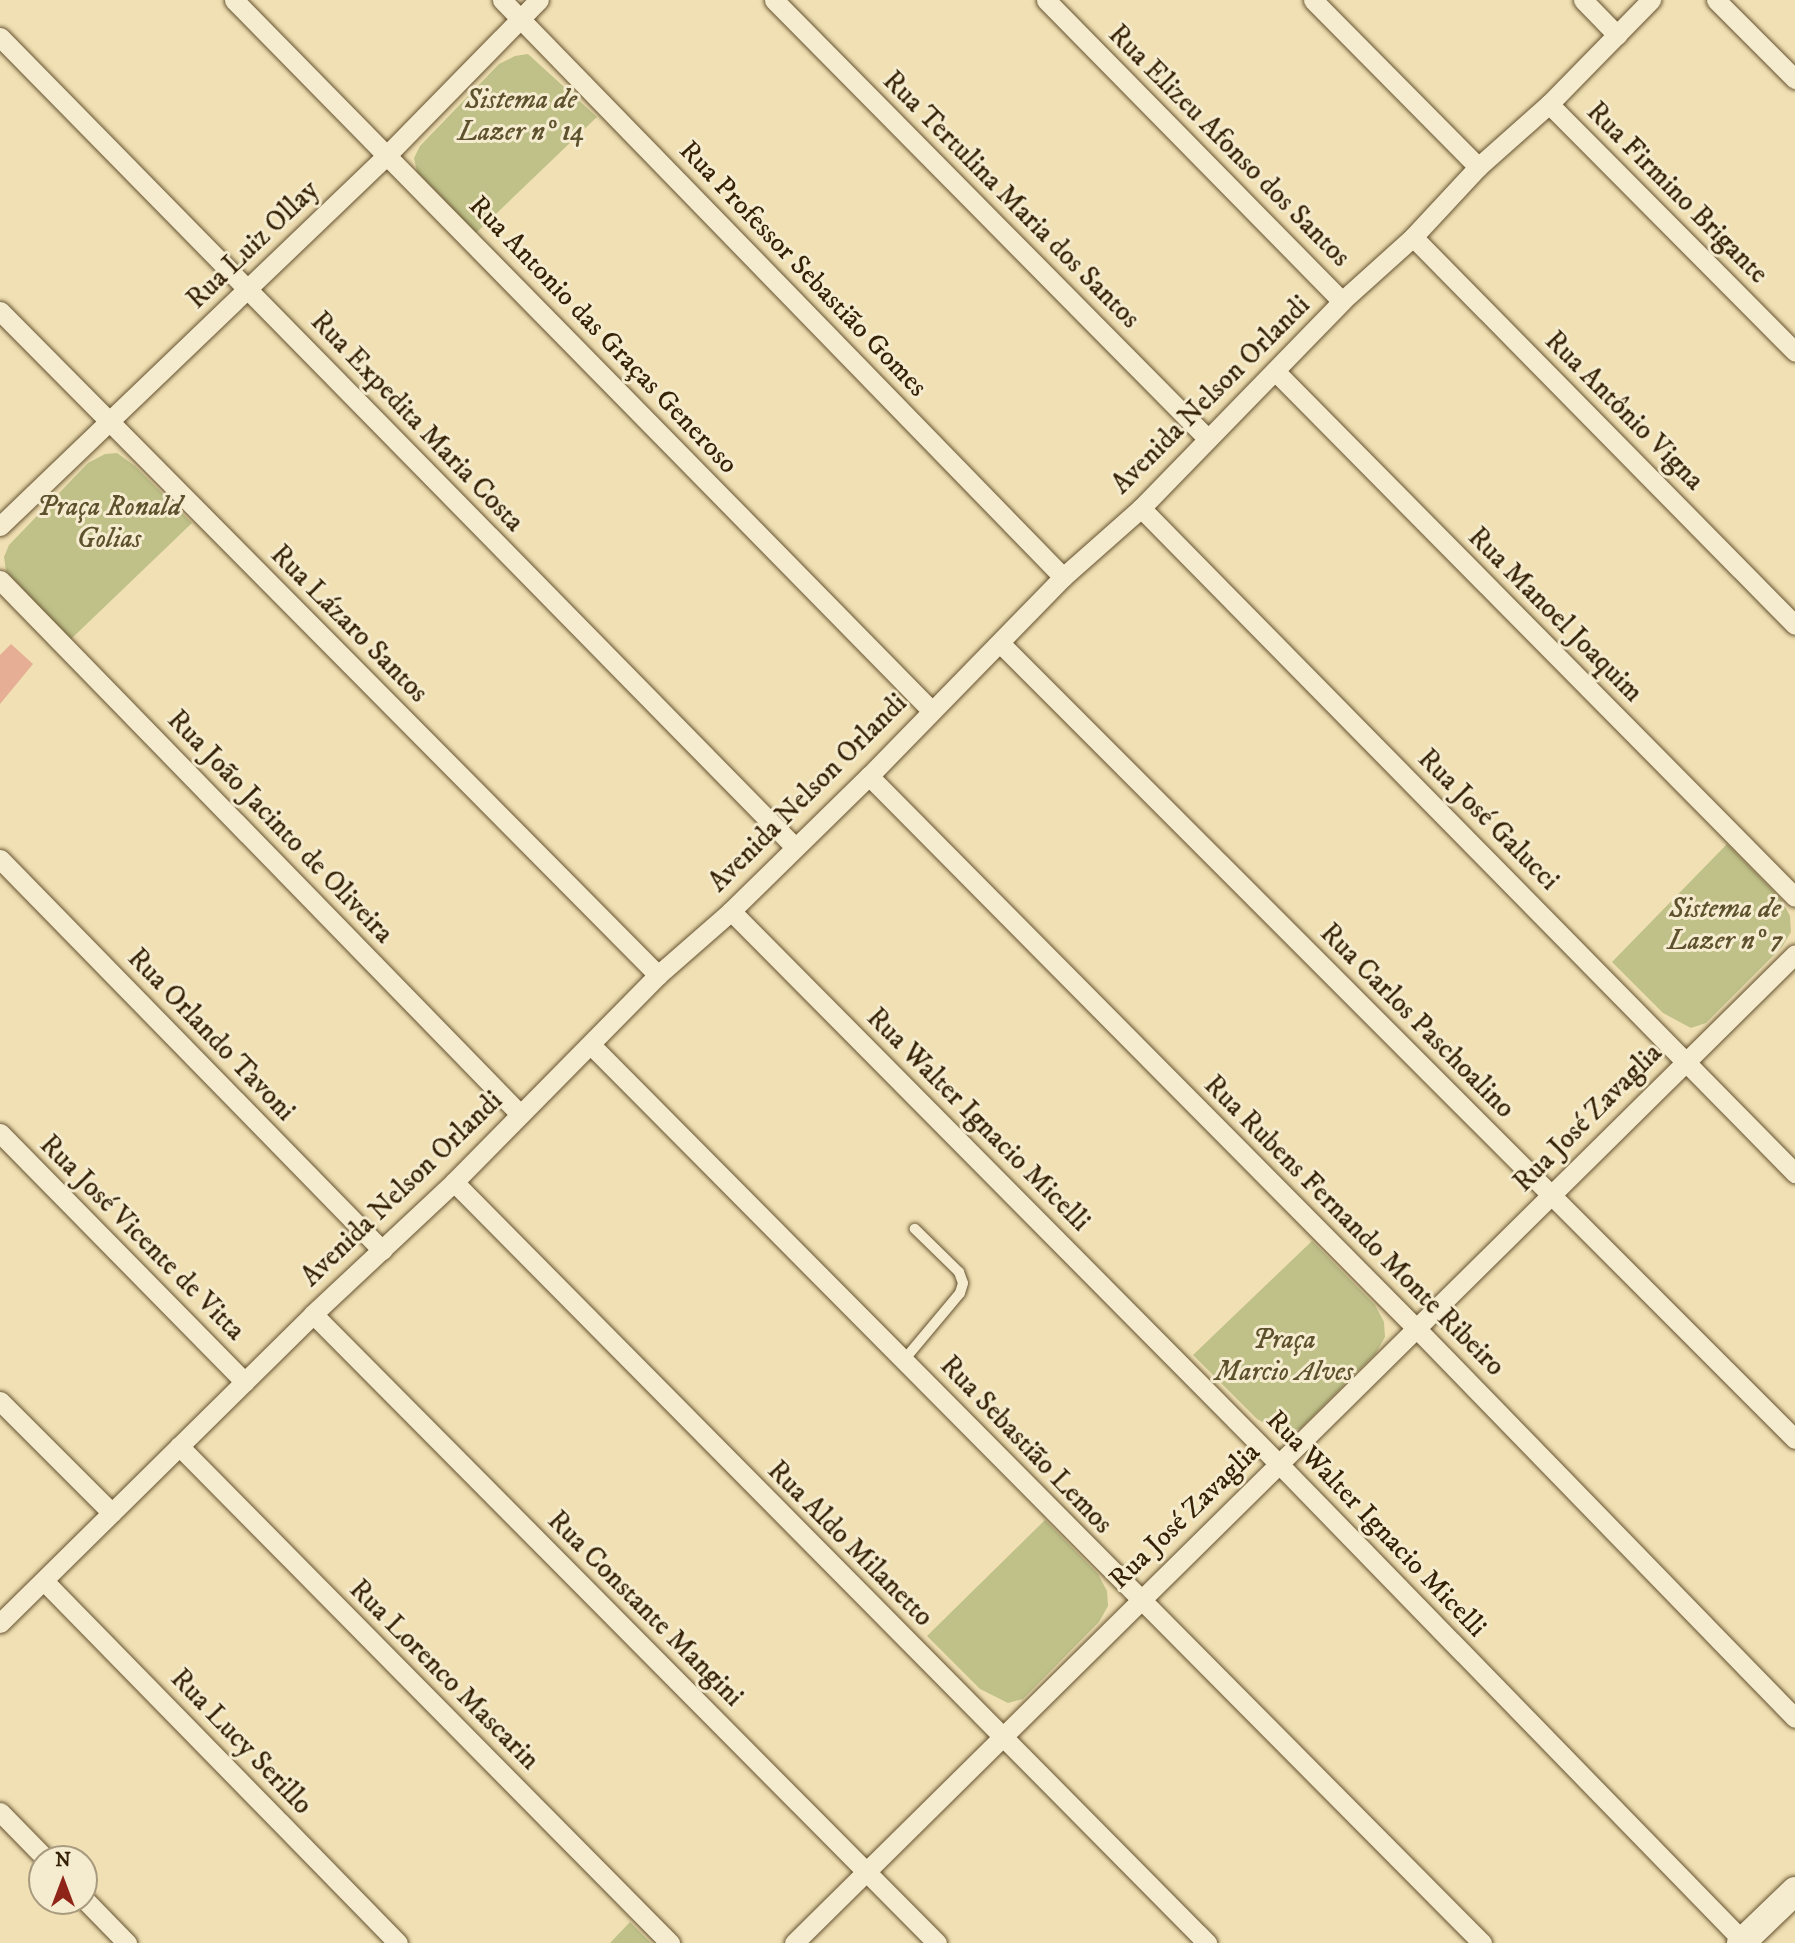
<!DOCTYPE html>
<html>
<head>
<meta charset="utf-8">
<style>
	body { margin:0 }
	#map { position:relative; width:1795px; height:1943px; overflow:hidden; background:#f0e0b3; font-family:"IM FELL DW Pica",serif }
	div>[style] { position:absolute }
	.green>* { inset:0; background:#bfc189 }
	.building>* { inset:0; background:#e6ae94 }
	.roads { filter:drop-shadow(0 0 2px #645130) drop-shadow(0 0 2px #645130) }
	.service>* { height:10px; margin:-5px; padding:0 5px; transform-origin:5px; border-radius:5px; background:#f5ebce }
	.minor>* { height:19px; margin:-9.5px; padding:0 9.5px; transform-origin:9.5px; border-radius:9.5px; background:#f5ebce }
	.secondary>* { height:28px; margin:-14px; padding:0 14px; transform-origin:14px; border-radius:14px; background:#f5ebce }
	span { translate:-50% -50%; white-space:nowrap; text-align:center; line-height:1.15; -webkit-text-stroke:6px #f5ebce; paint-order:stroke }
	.park-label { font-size:28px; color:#5e512d; font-style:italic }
	.street-label { font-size:28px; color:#352105 }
	.north { position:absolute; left:28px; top:1845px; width:70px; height:70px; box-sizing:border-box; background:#f5ebce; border:2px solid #a89a7e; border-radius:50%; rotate:0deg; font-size:19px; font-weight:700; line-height:28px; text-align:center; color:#352105 }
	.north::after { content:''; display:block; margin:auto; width:24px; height:32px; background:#8f2418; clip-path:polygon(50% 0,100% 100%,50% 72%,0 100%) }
</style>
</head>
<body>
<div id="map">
	<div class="green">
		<div style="clip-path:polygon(528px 54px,597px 117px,476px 233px,417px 172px,414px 158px,420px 146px,499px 64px,515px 56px)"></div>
		<div style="clip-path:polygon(117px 453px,135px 466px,192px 523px,70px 640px,6px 571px,4px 557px,9px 545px,88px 463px,105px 454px)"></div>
		<div style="clip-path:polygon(1727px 844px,1781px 899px,1790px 916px,1791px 932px,1782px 947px,1706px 1023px,1691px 1028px,1663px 1013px,1612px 962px)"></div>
		<div style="clip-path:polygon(1312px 1241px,1375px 1305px,1384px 1322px,1385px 1337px,1376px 1353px,1300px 1429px,1279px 1431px,1257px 1419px,1193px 1355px)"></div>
		<div style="clip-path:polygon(1045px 1520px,1098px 1574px,1107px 1591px,1108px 1606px,1099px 1622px,1023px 1699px,1008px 1703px,980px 1689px,927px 1636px)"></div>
		<div style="clip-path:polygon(630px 1922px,651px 1943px,610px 1943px)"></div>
	</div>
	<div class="building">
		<div style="clip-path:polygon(11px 644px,33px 664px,0 704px,0 655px)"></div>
	</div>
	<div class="roads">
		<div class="service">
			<div style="left:904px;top:1360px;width:87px;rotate:-50.1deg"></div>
			<div style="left:960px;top:1293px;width:10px;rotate:-73deg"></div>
			<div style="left:963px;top:1283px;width:12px;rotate:-110deg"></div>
			<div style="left:959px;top:1272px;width:62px;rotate:-135.7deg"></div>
		</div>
		<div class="minor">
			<div style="left:234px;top:0;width:995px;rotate:45.53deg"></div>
			<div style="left:502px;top:0;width:805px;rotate:45.81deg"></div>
			<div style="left:774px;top:0;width:617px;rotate:45.33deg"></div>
			<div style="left:1046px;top:0;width:422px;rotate:45.5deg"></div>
			<div style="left:1313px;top:0;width:235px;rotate:45.3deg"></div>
			<div style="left:1583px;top:0;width:49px;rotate:45.8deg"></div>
			<div style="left:1716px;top:0;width:112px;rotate:45deg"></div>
			<div style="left:0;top:37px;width:1134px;rotate:45.54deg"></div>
			<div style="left:1549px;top:104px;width:349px;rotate:45.2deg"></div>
			<div style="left:1413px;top:237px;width:544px;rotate:45.45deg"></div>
			<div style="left:0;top:311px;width:935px;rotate:45.26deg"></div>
			<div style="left:1276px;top:372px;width:738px;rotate:45.33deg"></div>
			<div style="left:1141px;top:508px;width:933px;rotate:45.48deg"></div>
			<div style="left:0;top:526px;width:536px;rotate:-43.79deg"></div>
			<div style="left:387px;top:155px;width:217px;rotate:-45.6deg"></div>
			<div style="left:0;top:580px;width:744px;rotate:45.76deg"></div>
			<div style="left:1000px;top:643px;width:1125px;rotate:45.04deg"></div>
			<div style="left:869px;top:776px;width:779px;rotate:45.26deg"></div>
			<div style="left:1417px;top:1329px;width:542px;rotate:45.82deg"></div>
			<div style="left:0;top:859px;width:547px;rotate:45.67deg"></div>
			<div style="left:731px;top:911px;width:779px;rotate:45.26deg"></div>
			<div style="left:1279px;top:1464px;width:665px;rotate:45.79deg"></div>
			<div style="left:591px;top:1045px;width:1265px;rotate:45.22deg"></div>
			<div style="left:0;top:1133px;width:349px;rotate:45.5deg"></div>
			<div style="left:454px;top:1182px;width:1071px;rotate:45.3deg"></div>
			<div style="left:313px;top:1314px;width:886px;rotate:45.23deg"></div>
			<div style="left:0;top:1401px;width:158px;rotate:45deg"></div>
			<div style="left:179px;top:1446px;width:699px;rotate:45.35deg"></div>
			<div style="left:44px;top:1581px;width:506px;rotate:45.64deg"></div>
			<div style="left:0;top:1623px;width:440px;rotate:-44.6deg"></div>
			<div style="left:313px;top:1314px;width:193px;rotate:-43.1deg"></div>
			<div style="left:454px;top:1182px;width:291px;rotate:-45.4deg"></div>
			<div style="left:658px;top:975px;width:97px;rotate:-41.2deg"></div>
			<div style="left:731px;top:911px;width:193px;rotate:-44.4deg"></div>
			<div style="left:869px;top:776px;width:278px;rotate:-45.7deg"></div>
			<div style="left:1063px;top:577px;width:104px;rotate:-41.5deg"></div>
			<div style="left:1141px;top:508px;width:289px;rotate:-45.8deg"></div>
			<div style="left:1342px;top:301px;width:96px;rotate:-42deg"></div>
			<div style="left:1413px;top:237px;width:96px;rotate:-47.1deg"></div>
			<div style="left:1478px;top:167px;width:95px;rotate:-41.6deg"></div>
			<div style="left:1549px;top:104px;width:146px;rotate:-45.6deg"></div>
			<div style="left:0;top:1812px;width:66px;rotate:45.6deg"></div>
			<div style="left:84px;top:1899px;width:62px;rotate:45.7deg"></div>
			<div style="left:794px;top:1943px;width:1407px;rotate:-44.65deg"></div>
		</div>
		<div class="secondary">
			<div style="left:1741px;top:1943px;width:75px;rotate:-43.9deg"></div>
		</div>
	</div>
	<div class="park-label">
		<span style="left:521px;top:116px">Sistema de<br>Lazer nº 14</span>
		<span style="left:109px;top:523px">Praça Ronald<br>Golias</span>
		<span style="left:1725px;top:925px">Sistema de<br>Lazer nº 7</span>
		<span style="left:1284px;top:1356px">Praça<br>Marcio Alves</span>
	</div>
	<div class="street-label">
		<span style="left:1229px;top:146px;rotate:45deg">Rua Elizeu Afonso dos Santos</span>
		<span style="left:1677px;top:193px;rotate:45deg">Rua Firmino Brigante</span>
		<span style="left:1011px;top:200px;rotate:45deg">Rua Tertulina Maria dos Santos</span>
		<span style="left:253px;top:245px;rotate:-44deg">Rua Luiz Ollay</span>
		<span style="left:803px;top:269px;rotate:46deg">Rua Professor Sebastião Gomes</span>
		<span style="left:603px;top:335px;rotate:46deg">Rua Antonio das Graças Generoso</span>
		<span style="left:1211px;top:395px;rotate:-45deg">Avenida Nelson Orlandi</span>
		<span style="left:1624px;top:411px;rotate:45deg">Rua Antônio Vigna</span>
		<span style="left:417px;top:422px;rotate:46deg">Rua Expedita Maria Costa</span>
		<span style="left:1555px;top:615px;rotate:45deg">Rua Manoel Joaquim</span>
		<span style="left:349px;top:624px;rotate:45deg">Rua Lázaro Santos</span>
		<span style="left:808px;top:793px;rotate:-45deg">Avenida Nelson Orlandi</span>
		<span style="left:1488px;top:820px;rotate:45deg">Rua José Galucci</span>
		<span style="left:280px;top:827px;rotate:46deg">Rua João Jacinto de Oliveira</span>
		<span style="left:1417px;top:1021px;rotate:45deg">Rua Carlos Paschoalino</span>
		<span style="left:211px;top:1035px;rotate:46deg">Rua Orlando Tavoni</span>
		<span style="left:1588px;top:1118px;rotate:-45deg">Rua José Zavaglia</span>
		<span style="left:978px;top:1120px;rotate:45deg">Rua Walter Ignacio Micelli</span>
		<span style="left:402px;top:1189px;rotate:-44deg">Avenida Nelson Orlandi</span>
		<span style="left:1354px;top:1226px;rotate:45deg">Rua Rubens Fernando Monte Ribeiro</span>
		<span style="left:142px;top:1238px;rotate:45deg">Rua José Vicente de Vitta</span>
		<span style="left:1026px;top:1445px;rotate:46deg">Rua Sebastião Lemos</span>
		<span style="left:1185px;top:1516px;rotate:-44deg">Rua José Zavaglia</span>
		<span style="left:1376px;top:1524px;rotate:46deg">Rua Walter Ignacio Micelli</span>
		<span style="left:850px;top:1544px;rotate:45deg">Rua Aldo Milanetto</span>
		<span style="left:645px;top:1609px;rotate:45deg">Rua Constante Mangini</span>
		<span style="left:444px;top:1675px;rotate:45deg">Rua Lorenco Mascarin</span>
		<span style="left:241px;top:1742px;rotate:46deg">Rua Lucy Serillo</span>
	</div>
	<div class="north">N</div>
</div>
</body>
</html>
